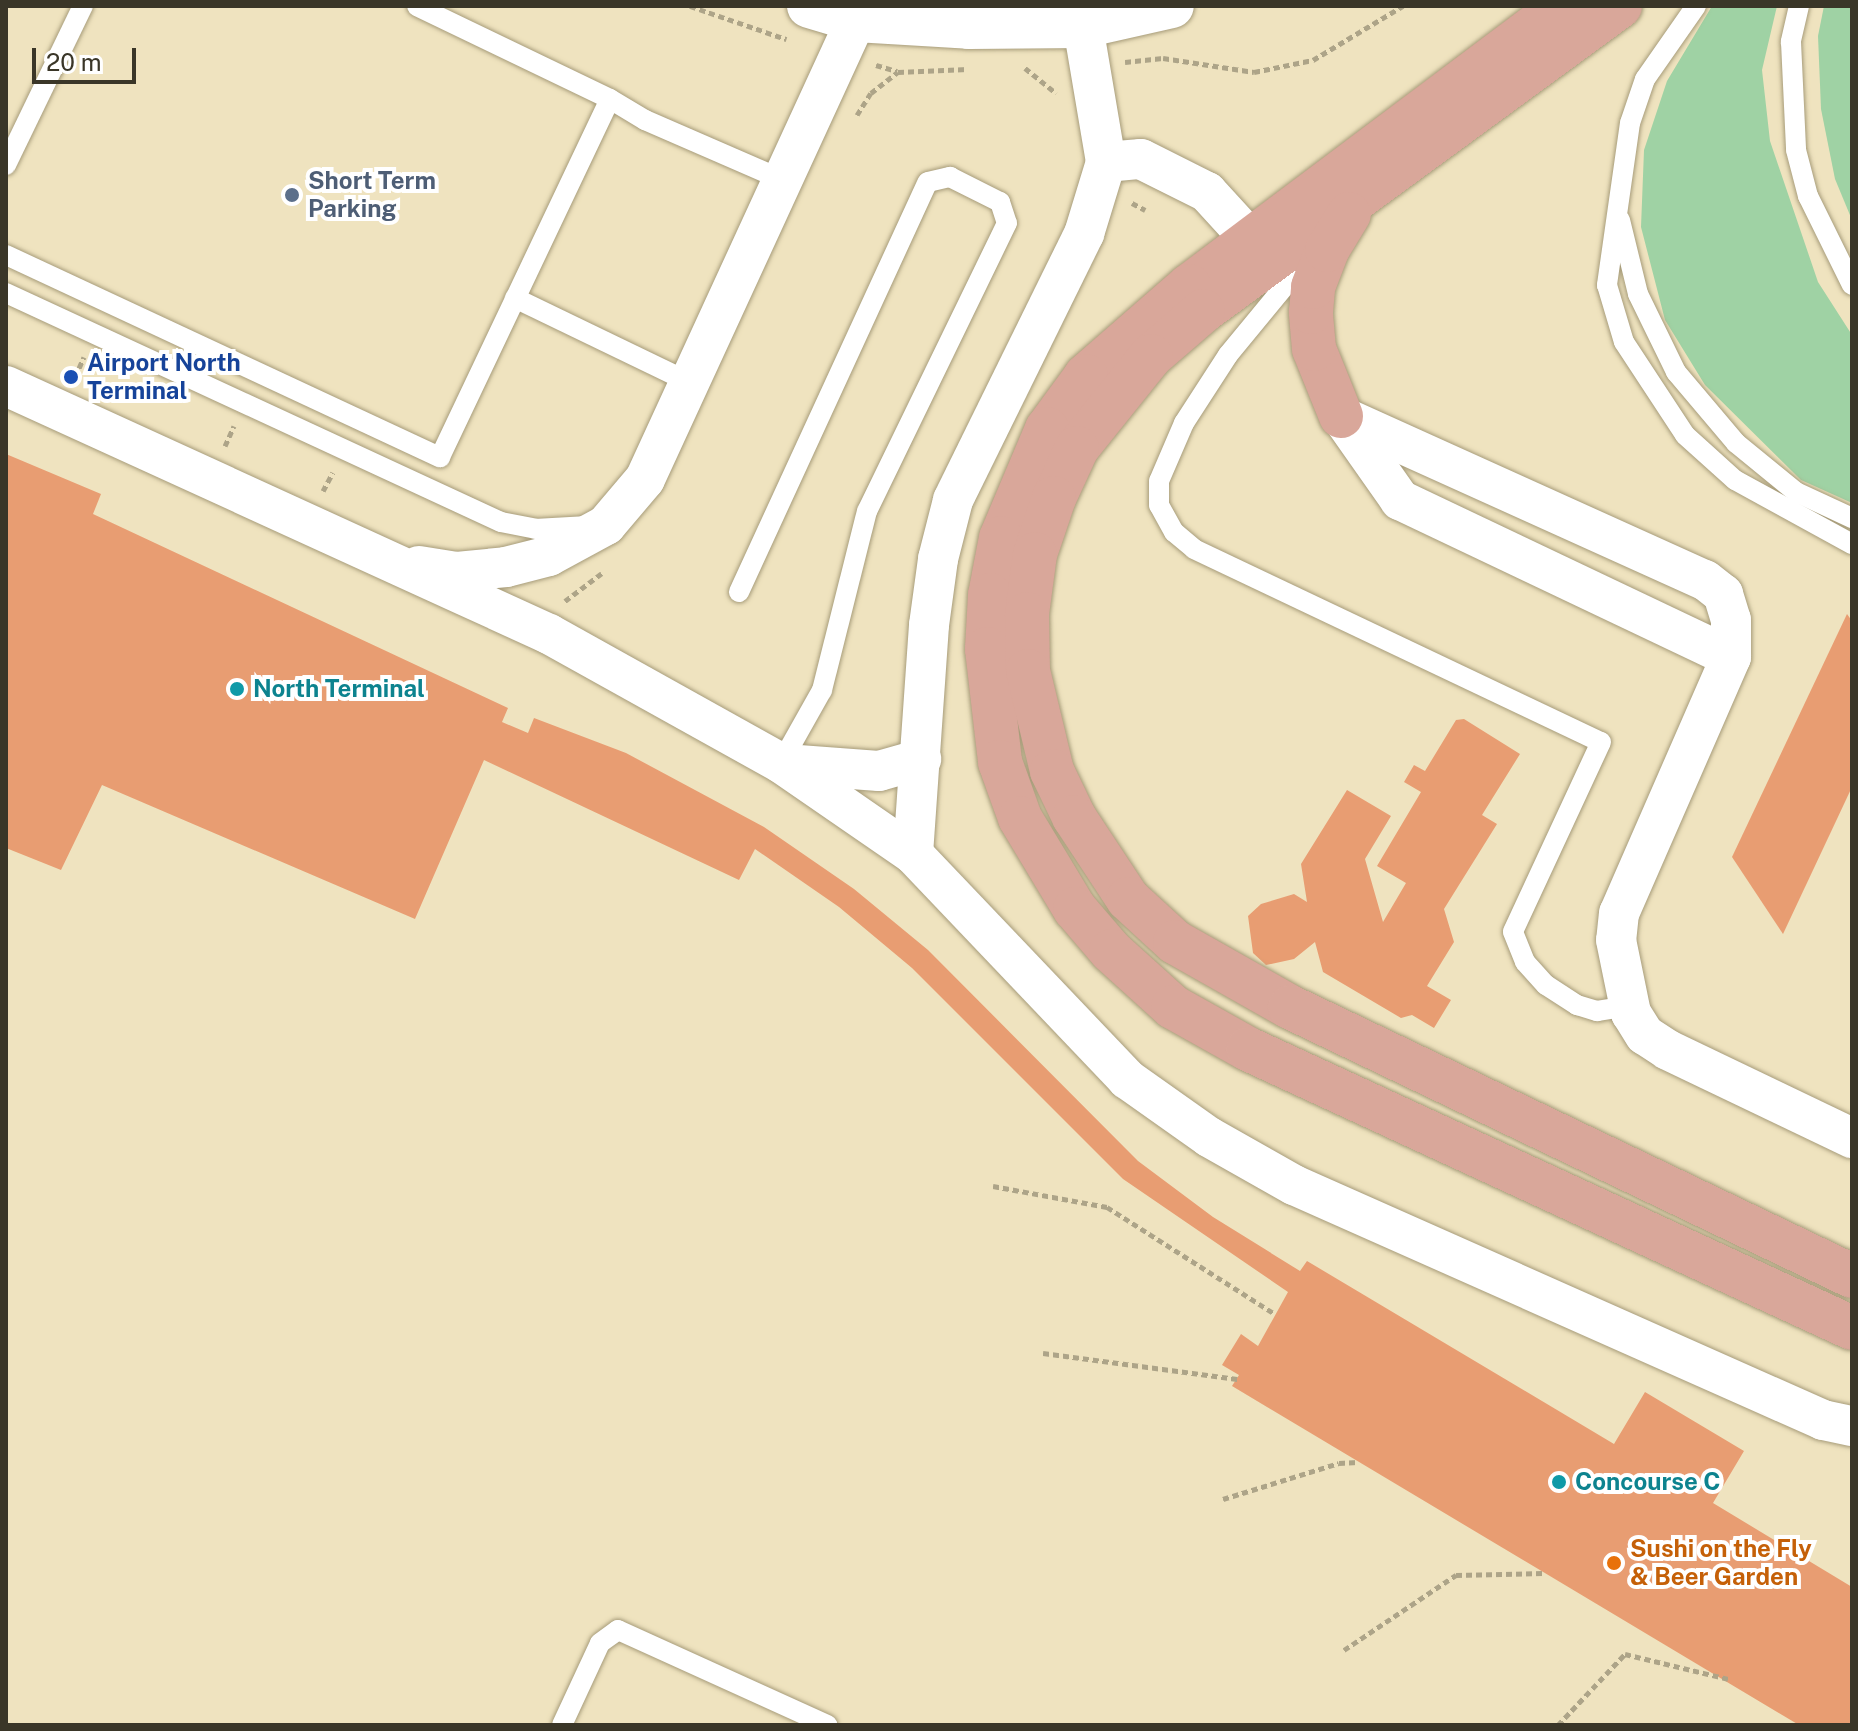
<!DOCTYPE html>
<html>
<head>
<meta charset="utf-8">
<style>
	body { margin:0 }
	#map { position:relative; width:1858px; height:1731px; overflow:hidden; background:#efe3bf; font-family:"Public Sans",sans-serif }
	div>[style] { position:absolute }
	.green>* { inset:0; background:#9fd2a4 }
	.building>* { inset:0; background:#e89d72 }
	.path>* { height:5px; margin-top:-2.5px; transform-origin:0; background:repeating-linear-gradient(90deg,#ada488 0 6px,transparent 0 10px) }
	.roads { filter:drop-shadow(0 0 2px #a79c7a) drop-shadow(0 0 2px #a79c7a) }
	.lane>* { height:20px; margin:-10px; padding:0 10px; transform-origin:10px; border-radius:10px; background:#fff }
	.street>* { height:40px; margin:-20px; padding:0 20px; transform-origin:20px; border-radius:20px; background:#fff }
	.secondary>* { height:44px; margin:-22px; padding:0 22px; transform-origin:22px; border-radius:22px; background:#fff }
	.primary>* { height:44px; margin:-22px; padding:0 22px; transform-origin:22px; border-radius:22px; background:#d9a79a }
	.dots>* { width:22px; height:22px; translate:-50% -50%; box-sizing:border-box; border:4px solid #fff; border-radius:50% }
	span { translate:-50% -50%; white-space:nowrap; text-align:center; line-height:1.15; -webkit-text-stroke:8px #fff; paint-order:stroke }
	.service-label { font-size:24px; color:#4e5e75; font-weight:700 }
	.left { translate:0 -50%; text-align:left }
	.transit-label { font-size:24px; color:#164399; font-weight:700 }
	.culture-label { font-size:24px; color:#0d838f; font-weight:700 }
	.food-label { font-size:24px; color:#c56008; font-weight:700 }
	.frame { position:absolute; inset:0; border:8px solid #3a3628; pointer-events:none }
	.scale { position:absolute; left:32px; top:48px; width:104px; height:36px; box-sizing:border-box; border:4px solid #3a3628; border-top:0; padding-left:10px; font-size:24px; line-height:28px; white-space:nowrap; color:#3a3628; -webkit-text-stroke:6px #fff; paint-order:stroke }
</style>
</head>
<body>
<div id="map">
	<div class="green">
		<div style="clip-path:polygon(1712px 6px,1777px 6px,1762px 70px,1770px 141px,1818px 282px,1852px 335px,1852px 503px,1801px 480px,1705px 385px,1665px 320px,1641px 227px,1644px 150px,1667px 81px)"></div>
		<div style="clip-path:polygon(1824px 6px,1852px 7px,1852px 220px,1835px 179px,1821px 109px,1818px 36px)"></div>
	</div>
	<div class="building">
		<div style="clip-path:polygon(6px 454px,101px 494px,93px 514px,508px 708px,502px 722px,528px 733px,534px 718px,626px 753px,764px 827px,854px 889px,928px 950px,1138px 1161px,1213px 1217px,1300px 1271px,1307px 1261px,1614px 1444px,1645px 1392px,1744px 1451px,1713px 1503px,1852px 1587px,1852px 1725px,1799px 1725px,1232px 1386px,1239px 1375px,1222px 1365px,1241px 1334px,1258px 1346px,1288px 1292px,1123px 1179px,912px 968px,839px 907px,755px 849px,739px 880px,484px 760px,415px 919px,102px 785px,61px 870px,6px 848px)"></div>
		<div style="clip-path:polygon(1847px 614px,1852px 621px,1852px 787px,1783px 934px,1732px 857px)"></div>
		<div style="clip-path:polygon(1464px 719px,1520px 754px,1482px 815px,1497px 824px,1444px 909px,1454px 942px,1427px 986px,1451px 1000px,1434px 1028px,1412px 1015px,1401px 1018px,1323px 972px,1315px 942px,1294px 959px,1266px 965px,1253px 953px,1248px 916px,1261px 904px,1294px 894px,1307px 902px,1301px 864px,1347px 790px,1391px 816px,1365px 859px,1383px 922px,1406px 883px,1377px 866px,1421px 792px,1404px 782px,1414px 765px,1425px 771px,1456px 720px)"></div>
	</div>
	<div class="path">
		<div style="left:690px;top:6px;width:102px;rotate:19deg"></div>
		<div style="left:1125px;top:62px;width:38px;rotate:-6deg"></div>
		<div style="left:1163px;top:58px;width:92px;rotate:8.7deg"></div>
		<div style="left:1254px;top:72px;width:60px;rotate:-11.5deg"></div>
		<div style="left:1313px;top:60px;width:105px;rotate:-31deg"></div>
		<div style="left:876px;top:65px;width:22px;rotate:16deg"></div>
		<div style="left:1025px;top:68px;width:40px;rotate:39deg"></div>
		<div style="left:857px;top:115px;width:26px;rotate:-58deg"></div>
		<div style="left:871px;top:93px;width:34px;rotate:-38deg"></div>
		<div style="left:898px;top:72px;width:70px;rotate:-2.5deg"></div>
		<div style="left:1132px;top:203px;width:15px;rotate:28deg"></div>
		<div style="left:75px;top:377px;width:22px;rotate:-66deg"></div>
		<div style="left:225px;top:446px;width:22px;rotate:-66deg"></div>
		<div style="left:323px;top:491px;width:21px;rotate:-62deg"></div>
		<div style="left:565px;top:601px;width:46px;rotate:-37.1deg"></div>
		<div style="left:993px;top:1186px;width:116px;rotate:10.4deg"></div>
		<div style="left:1107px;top:1207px;width:199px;rotate:32.5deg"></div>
		<div style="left:1043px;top:1353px;width:196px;rotate:7.6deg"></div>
		<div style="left:1223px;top:1499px;width:121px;rotate:-17.2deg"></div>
		<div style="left:1339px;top:1463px;width:19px;rotate:-3deg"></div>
		<div style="left:1344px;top:1650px;width:135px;rotate:-33.8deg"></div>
		<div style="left:1456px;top:1575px;width:87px;rotate:-1.3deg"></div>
		<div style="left:1558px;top:1725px;width:98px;rotate:-46.7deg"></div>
		<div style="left:1625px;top:1654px;width:106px;rotate:13.6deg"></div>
	</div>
	<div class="roads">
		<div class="lane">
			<div style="left:1696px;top:6px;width:89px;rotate:124.9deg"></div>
			<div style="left:1645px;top:79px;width:46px;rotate:108.8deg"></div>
			<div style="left:1630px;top:123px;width:164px;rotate:98.1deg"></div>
			<div style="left:1607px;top:285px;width:59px;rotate:73.4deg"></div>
			<div style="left:1624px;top:342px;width:111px;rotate:56.7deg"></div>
			<div style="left:1685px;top:435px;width:67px;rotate:42deg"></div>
			<div style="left:1735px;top:480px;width:133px;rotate:28.7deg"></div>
			<div style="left:1799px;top:6px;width:37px;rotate:103deg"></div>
			<div style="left:1791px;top:42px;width:108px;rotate:87.3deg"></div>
			<div style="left:1796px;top:150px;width:48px;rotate:75.4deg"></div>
			<div style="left:1808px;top:196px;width:99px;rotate:63.7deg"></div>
			<div style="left:610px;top:99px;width:41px;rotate:31deg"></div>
			<div style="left:645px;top:120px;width:153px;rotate:23.5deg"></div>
			<div style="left:6px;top:165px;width:177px;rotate:-64.2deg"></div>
			<div style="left:1620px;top:220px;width:76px;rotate:76.3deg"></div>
			<div style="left:1638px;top:294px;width:87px;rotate:64deg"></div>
			<div style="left:1676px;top:372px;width:93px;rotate:49.8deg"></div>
			<div style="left:1736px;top:443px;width:77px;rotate:39.2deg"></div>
			<div style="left:1796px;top:492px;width:62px;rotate:24.9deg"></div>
			<div style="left:1312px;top:253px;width:132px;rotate:129.5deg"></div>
			<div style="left:1228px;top:355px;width:81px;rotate:122.9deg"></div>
			<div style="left:1184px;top:423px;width:63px;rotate:113.3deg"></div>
			<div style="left:1159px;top:481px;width:24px;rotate:90deg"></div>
			<div style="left:1159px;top:505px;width:31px;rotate:61deg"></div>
			<div style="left:1174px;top:532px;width:26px;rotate:40deg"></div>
			<div style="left:1194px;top:549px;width:450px;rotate:25.4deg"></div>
			<div style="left:1601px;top:742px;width:209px;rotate:114.9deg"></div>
			<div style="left:1513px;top:932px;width:32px;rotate:68deg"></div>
			<div style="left:1525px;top:962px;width:31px;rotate:48deg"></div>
			<div style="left:1546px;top:985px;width:37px;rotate:33deg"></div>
			<div style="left:1577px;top:1005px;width:21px;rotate:17deg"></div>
			<div style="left:1597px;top:1011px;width:33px;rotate:-9deg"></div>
			<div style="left:6px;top:255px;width:479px;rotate:25deg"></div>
			<div style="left:440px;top:457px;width:396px;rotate:-64.6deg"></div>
			<div style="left:610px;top:99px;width:214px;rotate:-154.3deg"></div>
			<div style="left:6px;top:293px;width:545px;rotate:24.83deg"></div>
			<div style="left:501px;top:522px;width:36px;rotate:11deg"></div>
			<div style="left:536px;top:529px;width:51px;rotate:-3.4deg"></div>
			<div style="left:515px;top:298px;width:198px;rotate:25.8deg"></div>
			<div style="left:739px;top:592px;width:451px;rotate:-65.3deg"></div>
			<div style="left:928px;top:182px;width:23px;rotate:-13deg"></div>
			<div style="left:950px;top:177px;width:56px;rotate:26.6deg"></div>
			<div style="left:1000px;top:202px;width:22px;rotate:72deg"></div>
			<div style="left:1007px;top:223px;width:320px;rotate:115.9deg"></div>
			<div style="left:867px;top:511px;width:185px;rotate:104.1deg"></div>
			<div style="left:822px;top:690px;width:84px;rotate:119.3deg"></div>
			<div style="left:562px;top:1725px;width:90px;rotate:-65.1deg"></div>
			<div style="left:600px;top:1643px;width:22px;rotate:-36deg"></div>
			<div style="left:618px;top:1630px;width:230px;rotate:24.4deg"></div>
		</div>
		<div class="street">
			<div style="left:1106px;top:162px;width:35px;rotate:-5deg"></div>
			<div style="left:1141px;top:159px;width:74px;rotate:26.6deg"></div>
			<div style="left:1207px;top:192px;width:64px;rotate:47.5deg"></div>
			<div style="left:6px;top:386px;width:597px;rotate:24.55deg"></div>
			<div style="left:549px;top:634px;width:265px;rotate:29.1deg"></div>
			<div style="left:781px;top:763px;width:160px;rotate:34.6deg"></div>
			<div style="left:913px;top:854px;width:311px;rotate:46.4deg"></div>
			<div style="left:1127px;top:1079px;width:100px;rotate:35.3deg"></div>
			<div style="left:1209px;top:1137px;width:98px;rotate:29.5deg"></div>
			<div style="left:1294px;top:1185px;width:579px;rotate:23.95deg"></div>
			<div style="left:1823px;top:1420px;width:30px;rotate:12deg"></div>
			<div style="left:1341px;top:416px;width:399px;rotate:24.3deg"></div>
			<div style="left:1705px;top:580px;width:23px;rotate:38deg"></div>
			<div style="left:1723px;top:594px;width:27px;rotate:73deg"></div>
			<div style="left:1731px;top:620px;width:37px;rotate:90deg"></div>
			<div style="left:1731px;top:657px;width:279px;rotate:113.6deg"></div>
			<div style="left:1619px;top:913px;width:27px;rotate:96deg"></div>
			<div style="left:1616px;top:940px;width:75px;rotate:78.4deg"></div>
			<div style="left:1631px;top:1013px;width:26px;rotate:58deg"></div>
			<div style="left:1645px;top:1035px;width:27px;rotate:33deg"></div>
			<div style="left:1668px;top:1050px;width:204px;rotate:25.6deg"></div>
			<div style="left:1341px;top:416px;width:103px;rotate:54.9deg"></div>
			<div style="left:1400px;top:500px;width:366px;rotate:25.4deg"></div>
			<div style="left:419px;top:566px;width:38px;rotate:9deg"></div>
			<div style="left:457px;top:572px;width:49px;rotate:-5.8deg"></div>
			<div style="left:506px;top:567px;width:44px;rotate:-14.3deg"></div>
			<div style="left:549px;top:556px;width:65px;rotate:-28.5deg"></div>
			<div style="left:606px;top:525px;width:60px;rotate:-49.7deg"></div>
			<div style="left:645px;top:479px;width:505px;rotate:-65.31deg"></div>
			<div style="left:785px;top:764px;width:94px;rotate:4.3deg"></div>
			<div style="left:879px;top:771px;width:44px;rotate:-15.9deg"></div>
			<div style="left:913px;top:854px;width:230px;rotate:-86deg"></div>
			<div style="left:929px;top:625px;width:67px;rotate:-82.2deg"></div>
			<div style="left:938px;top:559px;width:61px;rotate:-75.7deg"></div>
			<div style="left:953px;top:500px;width:297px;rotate:-63.8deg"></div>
			<div style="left:1084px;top:234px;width:75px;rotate:-73deg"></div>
			<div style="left:1106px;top:162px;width:138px;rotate:-99.6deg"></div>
		</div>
		<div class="secondary">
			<div style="left:809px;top:6px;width:49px;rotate:16.6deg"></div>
			<div style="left:856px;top:20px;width:113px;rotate:3.5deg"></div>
			<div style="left:969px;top:27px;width:114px;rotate:-0.5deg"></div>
			<div style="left:1083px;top:26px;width:91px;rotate:-12.7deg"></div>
		</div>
		<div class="primary">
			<div style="left:1562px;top:6px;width:466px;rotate:143.1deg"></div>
			<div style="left:1189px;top:286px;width:137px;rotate:138.9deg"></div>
			<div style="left:1086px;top:376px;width:66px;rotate:126.3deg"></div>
			<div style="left:1047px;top:429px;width:118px;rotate:112.9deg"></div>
			<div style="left:1001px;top:538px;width:58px;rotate:100.9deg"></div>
			<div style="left:990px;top:595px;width:54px;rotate:93.2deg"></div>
			<div style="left:987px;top:649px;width:114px;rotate:83.4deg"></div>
			<div style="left:1000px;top:762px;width:59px;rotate:70.3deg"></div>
			<div style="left:1020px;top:818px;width:106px;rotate:58.9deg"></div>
			<div style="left:1075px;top:909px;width:55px;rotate:49.4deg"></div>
			<div style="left:1111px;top:951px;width:84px;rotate:42.1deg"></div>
			<div style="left:1173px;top:1007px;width:86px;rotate:29.2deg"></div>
			<div style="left:1248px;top:1049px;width:665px;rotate:24.79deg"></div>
			<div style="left:1620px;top:6px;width:517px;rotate:143.82deg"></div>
			<div style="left:1203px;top:311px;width:69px;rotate:139.1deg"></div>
			<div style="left:1151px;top:356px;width:118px;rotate:128.8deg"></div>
			<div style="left:1077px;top:448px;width:55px;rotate:114.7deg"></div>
			<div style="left:1054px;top:498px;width:59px;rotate:108.7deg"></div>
			<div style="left:1035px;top:554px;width:61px;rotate:97.6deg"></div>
			<div style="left:1027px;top:614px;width:57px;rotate:89deg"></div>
			<div style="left:1028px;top:671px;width:103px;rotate:76.5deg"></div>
			<div style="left:1052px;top:771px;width:51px;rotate:64.4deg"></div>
			<div style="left:1074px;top:817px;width:98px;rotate:56.6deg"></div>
			<div style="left:1128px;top:899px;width:64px;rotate:42.5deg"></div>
			<div style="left:1175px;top:942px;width:132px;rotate:29.5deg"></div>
			<div style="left:1290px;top:1007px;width:623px;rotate:25.58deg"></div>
			<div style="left:1341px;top:416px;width:72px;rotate:-111.9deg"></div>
			<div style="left:1314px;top:349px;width:37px;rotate:-95deg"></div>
			<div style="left:1311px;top:312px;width:25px;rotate:-85deg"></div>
			<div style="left:1313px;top:287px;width:40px;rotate:-69deg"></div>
			<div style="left:1327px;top:250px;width:42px;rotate:-58.6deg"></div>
		</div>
	</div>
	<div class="dots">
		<div style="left:292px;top:195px;background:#5c6f8a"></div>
		<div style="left:71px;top:377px;background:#1a4fb4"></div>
		<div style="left:237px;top:689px;background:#0f9aa8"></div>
		<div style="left:1559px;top:1482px;background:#0f9aa8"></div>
		<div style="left:1614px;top:1563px;background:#e8710a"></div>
	</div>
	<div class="service-label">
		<span class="left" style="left:308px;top:195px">Short Term<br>Parking</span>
	</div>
	<div class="transit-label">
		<span class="left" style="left:87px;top:377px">Airport North<br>Terminal</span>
	</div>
	<div class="culture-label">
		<span class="left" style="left:253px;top:689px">North Terminal</span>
		<span class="left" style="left:1575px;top:1482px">Concourse C</span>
	</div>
	<div class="food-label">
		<span class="left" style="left:1630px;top:1563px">Sushi on the Fly<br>&amp; Beer Garden</span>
	</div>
	<div class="frame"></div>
	<div class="scale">20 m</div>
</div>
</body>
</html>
